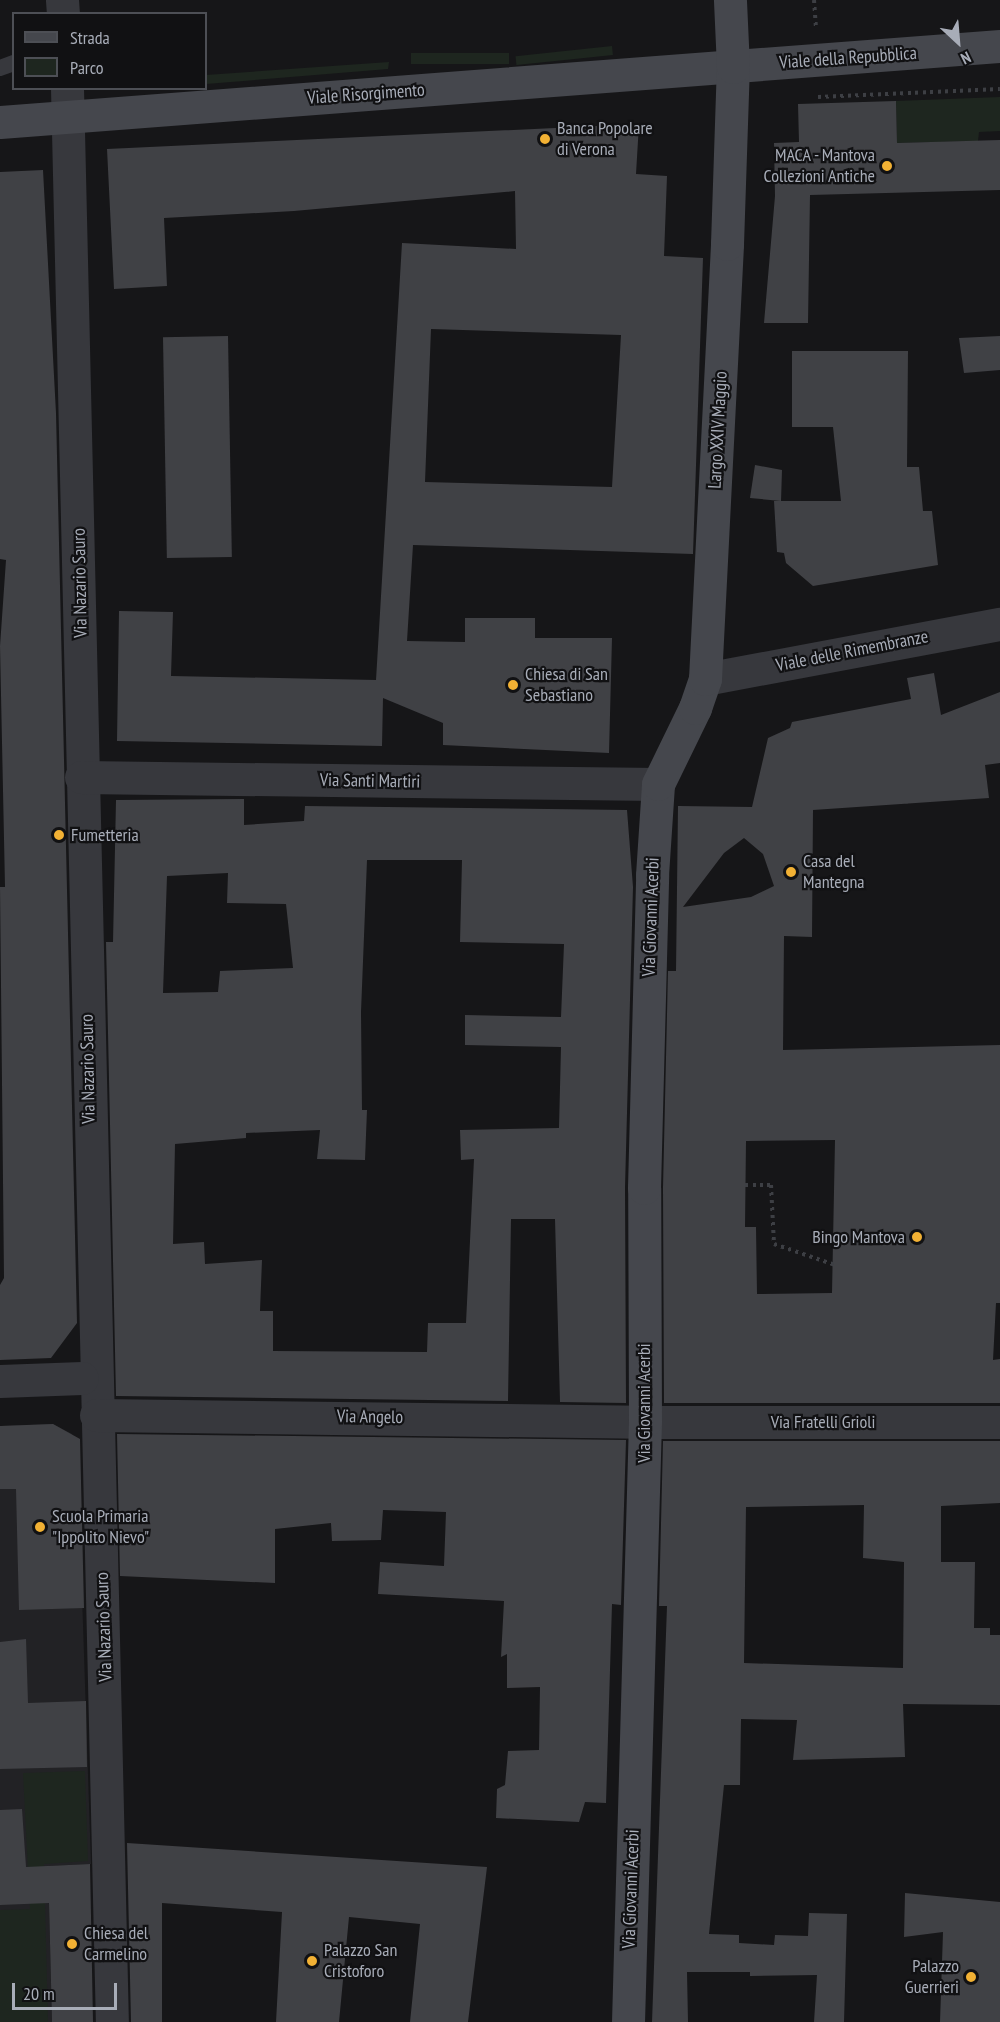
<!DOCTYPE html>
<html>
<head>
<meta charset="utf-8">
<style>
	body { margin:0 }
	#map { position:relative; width:1000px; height:2022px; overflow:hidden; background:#161618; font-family:"PT Sans Narrow",sans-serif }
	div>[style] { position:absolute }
	.built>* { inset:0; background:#222225 }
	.green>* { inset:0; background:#1e261f; transform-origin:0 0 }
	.building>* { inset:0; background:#404145; transform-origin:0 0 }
	.path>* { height:4px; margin-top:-2px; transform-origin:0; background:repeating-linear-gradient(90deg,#3d3f44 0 3px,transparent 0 7.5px) }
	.lane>* { height:16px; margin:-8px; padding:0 8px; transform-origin:8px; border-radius:8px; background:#37383d }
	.street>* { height:33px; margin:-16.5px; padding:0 16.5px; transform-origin:16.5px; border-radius:16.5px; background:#37383d }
	.secondary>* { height:33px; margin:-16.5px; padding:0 16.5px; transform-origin:16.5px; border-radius:16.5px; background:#45474d }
	.dots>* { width:16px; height:16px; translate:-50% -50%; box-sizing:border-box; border:3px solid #111113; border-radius:50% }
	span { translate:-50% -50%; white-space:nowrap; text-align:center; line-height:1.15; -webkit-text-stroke:4.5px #111113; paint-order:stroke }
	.street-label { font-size:18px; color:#a8adb8 }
	.poi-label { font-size:18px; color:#a8adb8 }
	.left { translate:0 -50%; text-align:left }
	.right { translate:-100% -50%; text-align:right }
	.legend { position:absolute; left:12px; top:12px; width:195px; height:78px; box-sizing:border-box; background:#111113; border:2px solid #4d4f55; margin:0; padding:8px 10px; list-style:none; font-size:18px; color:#a8adb8 }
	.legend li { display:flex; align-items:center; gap:12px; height:30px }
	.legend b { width:30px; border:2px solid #4d4f55 }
	.north { position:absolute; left:928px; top:12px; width:60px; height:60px; -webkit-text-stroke:4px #111113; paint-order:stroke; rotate:154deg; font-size:16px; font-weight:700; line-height:24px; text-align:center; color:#a8adb8 }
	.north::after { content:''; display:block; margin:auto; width:21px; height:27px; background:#a8adb8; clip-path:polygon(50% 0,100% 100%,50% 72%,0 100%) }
	.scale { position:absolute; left:12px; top:1983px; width:105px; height:27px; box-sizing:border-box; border:3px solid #a8adb8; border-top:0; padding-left:8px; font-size:18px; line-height:21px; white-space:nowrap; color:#a8adb8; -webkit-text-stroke:4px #111113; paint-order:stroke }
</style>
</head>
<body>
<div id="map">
	<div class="built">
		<div style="clip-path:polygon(53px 1424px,72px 1434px,77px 1445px,91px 1864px,48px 1866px,52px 2022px,0 2022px,0 1426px)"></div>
	</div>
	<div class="green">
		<div style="left:612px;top:46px;width:9px;height:97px;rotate:84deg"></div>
		<div style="left:509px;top:53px;width:11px;height:98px;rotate:90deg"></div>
		<div style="clip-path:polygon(389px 62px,388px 69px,206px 84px,206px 75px)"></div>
		<div style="clip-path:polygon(1000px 97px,1000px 131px,979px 132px,978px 141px,897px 143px,896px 101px)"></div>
		<div style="clip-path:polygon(85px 1771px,88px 1861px,44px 1864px,48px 2022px,0 2022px,0 1910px,30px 1909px,23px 1773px)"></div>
	</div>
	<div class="building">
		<div style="clip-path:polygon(896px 101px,897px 143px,1000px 140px,1000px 190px,810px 195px,808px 323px,764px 323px,775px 196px,774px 143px,799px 142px,798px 104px)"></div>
		<div style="clip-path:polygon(evenodd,639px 124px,636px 174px,667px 176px,664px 256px,703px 258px,693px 554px,413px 545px,407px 641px,465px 642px,465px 618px,535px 618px,535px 638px,612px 638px,609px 753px,443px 745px,443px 723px,383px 698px,382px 746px,117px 741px,119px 611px,173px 612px,171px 676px,376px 680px,402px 243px,516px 249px,515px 191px,294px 211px,164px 218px,167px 286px,114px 289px,107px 149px,639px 124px,431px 329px,621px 335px,612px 487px,425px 482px,431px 329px)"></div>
		<div style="clip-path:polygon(43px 170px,56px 413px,77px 1323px,51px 1358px,0 1360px,0 1285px,4px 1278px,0 887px,5px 887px,0 646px,6px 560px,0 559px,0 172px)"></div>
		<div style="left:228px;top:336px;width:221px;height:65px;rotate:89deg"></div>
		<div style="clip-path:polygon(1000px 336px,1000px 370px,964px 373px,959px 338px)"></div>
		<div style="clip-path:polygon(792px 351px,908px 351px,907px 467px,919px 467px,923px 511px,932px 511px,938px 565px,813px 586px,786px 563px,784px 553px,777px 552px,774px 501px,841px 501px,833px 427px,792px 427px)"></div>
		<div style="clip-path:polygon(755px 465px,782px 470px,781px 501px,750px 498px)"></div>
		<div style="clip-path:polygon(evenodd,934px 673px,941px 715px,1000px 692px,1000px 763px,985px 765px,989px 798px,813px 810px,812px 937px,784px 936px,783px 1050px,1000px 1045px,1000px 1303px,996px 1303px,993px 1360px,1000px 1359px,1000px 1403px,664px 1403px,663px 1188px,668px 971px,676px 971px,678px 806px,752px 807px,768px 738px,790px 728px,792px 722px,911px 699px,907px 678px,934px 673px,744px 838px,763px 854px,774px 886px,751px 897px,683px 907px,724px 853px,744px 838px,934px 673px,835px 1140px,832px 1293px,757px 1294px,756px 1227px,745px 1227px,746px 1141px,835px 1140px)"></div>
		<div style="clip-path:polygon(evenodd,244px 799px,244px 825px,304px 821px,305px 806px,627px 810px,633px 887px,625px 1188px,626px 1403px,560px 1402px,555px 1219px,511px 1219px,508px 1401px,116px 1396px,106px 942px,113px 942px,116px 800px,244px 799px,367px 860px,462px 860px,460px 942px,564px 944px,561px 1017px,465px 1015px,465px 1045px,561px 1047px,559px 1128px,460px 1130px,461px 1160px,474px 1159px,466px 1323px,428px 1323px,427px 1352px,273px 1351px,273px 1311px,260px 1311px,262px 1260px,205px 1264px,204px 1242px,173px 1244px,175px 1144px,246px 1138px,246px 1133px,320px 1130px,317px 1159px,365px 1160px,367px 1110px,362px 1110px,361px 1012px,367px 860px,244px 799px,228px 873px,227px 903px,286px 904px,293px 968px,220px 971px,218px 992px,163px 993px,167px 876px,228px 873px)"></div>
		<div style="clip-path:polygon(53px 1424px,80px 1439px,84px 1608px,19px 1610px,16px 1489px,0 1489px,0 1426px)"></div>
		<div style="clip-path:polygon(117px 1434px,626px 1440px,621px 1605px,612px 1604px,606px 1803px,585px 1802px,579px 1822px,496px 1818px,497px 1789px,505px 1785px,508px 1751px,539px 1750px,540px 1687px,507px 1688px,507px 1654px,501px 1657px,504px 1601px,378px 1594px,380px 1562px,444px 1566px,446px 1512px,383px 1510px,381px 1540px,332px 1541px,331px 1523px,275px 1529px,275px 1583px,120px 1576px)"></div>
		<div style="clip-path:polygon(evenodd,663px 1441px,1000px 1441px,1000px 1503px,941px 1506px,941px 1562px,975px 1562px,974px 1628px,990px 1628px,990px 1635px,1000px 1635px,1000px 1705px,903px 1704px,905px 1757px,793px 1760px,797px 1720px,741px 1719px,740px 1785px,724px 1785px,709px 1934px,739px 1935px,739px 1943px,774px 1945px,775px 1935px,808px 1936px,809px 1913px,847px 1914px,844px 2022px,814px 2022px,817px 1975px,750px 1976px,750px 1972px,687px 1972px,688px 2022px,652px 2022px,667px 1606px,659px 1606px,663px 1441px,864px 1505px,863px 1558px,904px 1562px,903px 1668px,744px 1663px,746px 1507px,864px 1505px)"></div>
		<div style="clip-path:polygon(26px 1639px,28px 1703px,86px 1701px,87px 1767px,0 1769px,0 1642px)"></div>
		<div style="clip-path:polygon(22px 1809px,26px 1867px,90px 1864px,93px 2022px,52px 2022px,49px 1903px,0 1905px,0 1810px)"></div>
		<div style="clip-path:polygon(127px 1843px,487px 1867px,468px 2022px,410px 2022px,420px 1924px,349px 1917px,339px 2022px,276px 2022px,282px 1912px,162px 1903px,162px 2022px,131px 2022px)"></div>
		<div style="clip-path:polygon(905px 1893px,1000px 1902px,1000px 2022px,940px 2022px,943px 1932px,904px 1937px)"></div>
	</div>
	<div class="path">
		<div style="left:814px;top:0;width:28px;rotate:86deg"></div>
		<div style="left:818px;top:97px;width:182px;rotate:-2.5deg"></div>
		<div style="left:745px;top:1185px;width:26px"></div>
		<div style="left:771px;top:1185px;width:59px;rotate:87.1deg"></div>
		<div style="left:774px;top:1244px;width:65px;rotate:19deg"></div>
	</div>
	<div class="lane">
		<div style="left:0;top:68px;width:15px;rotate:-20deg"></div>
	</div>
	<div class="street">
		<div style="left:62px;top:0;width:14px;rotate:86deg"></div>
		<div style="left:67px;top:88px;width:1935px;rotate:88.67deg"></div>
		<div style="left:705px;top:679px;width:300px;rotate:-10.6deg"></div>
		<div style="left:81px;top:777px;width:577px;rotate:0.7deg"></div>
		<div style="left:0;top:1381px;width:82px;rotate:-2.1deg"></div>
		<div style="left:96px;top:1415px;width:561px;rotate:0.71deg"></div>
		<div style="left:657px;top:1422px;width:343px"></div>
	</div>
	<div class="secondary">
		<div style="left:0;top:122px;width:1003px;rotate:-4.35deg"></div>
		<div style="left:628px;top:2022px;width:601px;rotate:-88.38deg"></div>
		<div style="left:645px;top:1421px;width:233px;rotate:-90.2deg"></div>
		<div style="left:644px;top:1188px;width:313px;rotate:-88.5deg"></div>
		<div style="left:652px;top:875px;width:91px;rotate:-86.2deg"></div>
		<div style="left:658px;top:784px;width:85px;rotate:-64deg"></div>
		<div style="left:695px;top:708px;width:31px;rotate:-71deg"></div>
		<div style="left:705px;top:679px;width:436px;rotate:-87.1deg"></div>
		<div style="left:727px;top:244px;width:177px;rotate:-88.1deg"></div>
		<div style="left:733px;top:67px;width:67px;rotate:-92.6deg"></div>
	</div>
	<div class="dots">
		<div style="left:545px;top:139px;background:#f2b134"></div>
		<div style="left:887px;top:166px;background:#f2b134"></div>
		<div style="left:513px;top:685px;background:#f2b134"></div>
		<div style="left:59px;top:835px;background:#f2b134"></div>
		<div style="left:791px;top:872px;background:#f2b134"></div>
		<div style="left:917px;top:1237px;background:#f2b134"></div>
		<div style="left:40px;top:1527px;background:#f2b134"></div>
		<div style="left:72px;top:1944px;background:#f2b134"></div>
		<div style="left:312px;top:1961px;background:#f2b134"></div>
		<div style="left:971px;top:1977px;background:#f2b134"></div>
	</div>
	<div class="street-label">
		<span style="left:848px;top:58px;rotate:-4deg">Viale della Repubblica</span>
		<span style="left:366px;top:94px;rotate:-4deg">Viale Risorgimento</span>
		<span style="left:718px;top:430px;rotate:-87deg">Largo XXIV Maggio</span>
		<span style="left:80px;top:583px;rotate:-91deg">Via Nazario Sauro</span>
		<span style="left:852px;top:651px;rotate:-11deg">Viale delle Rimembranze</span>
		<span style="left:370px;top:781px;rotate:1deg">Via Santi Martiri</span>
		<span style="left:651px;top:917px;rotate:-88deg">Via Giovanni Acerbi</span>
		<span style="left:88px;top:1069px;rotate:-91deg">Via Nazario Sauro</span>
		<span style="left:644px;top:1403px;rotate:-90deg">Via Giovanni Acerbi</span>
		<span style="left:370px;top:1417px;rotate:1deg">Via Angelo</span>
		<span style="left:823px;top:1422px">Via Fratelli Grioli</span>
		<span style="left:104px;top:1627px;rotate:-92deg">Via Nazario Sauro</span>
		<span style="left:631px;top:1889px;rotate:-88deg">Via Giovanni Acerbi</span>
	</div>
	<div class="poi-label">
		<span class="left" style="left:557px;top:139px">Banca Popolare<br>di Verona</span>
		<span class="right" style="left:875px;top:166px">MACA - Mantova<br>Collezioni Antiche</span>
		<span class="left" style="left:525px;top:685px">Chiesa di San<br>Sebastiano</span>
		<span class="left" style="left:71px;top:835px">Fumetteria</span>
		<span class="left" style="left:803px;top:872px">Casa del<br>Mantegna</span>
		<span class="right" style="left:905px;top:1237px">Bingo Mantova</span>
		<span class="left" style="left:52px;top:1527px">Scuola Primaria<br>"Ippolito Nievo"</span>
		<span class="left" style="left:84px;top:1944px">Chiesa del<br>Carmelino</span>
		<span class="left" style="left:324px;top:1961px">Palazzo San<br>Cristoforo</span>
		<span class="right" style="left:959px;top:1977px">Palazzo<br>Guerrieri</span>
	</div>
	<ul class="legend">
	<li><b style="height:8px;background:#45474d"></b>Strada</li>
	<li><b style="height:16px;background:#1e261f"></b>Parco</li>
	</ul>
	<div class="north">N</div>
	<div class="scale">20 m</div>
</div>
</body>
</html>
